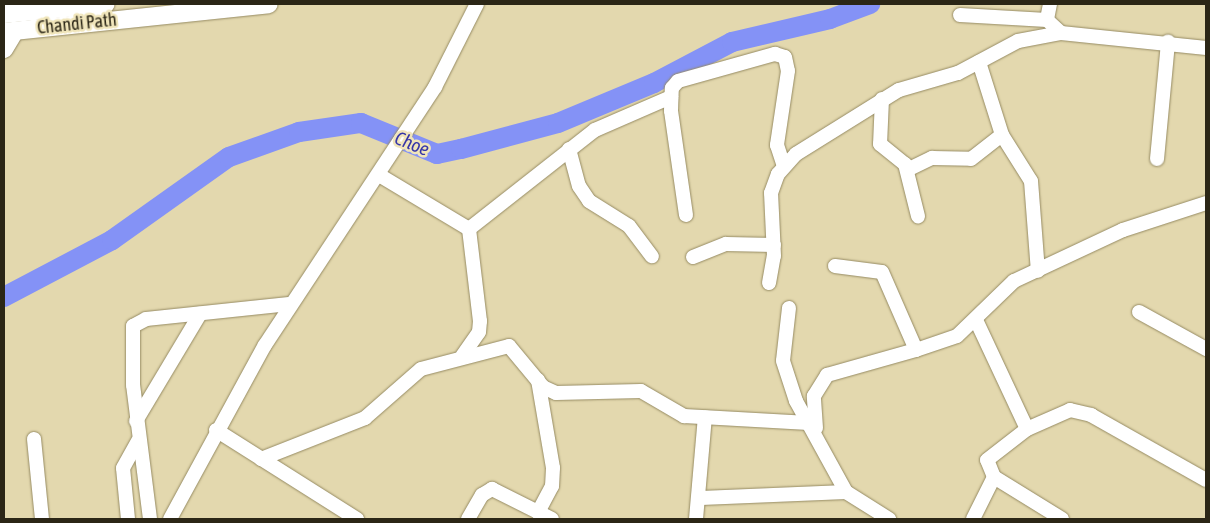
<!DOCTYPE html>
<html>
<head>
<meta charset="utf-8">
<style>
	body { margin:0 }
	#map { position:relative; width:1210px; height:523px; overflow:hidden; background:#e3d8ae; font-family:"Asap Condensed",sans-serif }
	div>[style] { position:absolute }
	.river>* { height:20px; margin:-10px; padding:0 10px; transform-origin:10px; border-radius:10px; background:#8492f6 }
	.roads { filter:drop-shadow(0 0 1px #968b63) drop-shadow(0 0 1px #968b63) }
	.minor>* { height:14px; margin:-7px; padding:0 7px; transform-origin:7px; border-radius:7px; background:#fff }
	.major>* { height:18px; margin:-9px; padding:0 9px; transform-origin:9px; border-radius:9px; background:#fff }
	span { translate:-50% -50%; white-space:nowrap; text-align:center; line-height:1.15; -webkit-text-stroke:5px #f0e5ba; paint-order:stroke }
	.street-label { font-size:18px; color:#2b2616 }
	.water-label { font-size:19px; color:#3636a8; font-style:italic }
	.frame { position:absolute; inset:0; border:5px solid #2b2616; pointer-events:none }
</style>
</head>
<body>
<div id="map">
	<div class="river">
		<div style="left:4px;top:297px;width:122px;rotate:-27.8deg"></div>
		<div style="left:112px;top:240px;width:143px;rotate:-35.4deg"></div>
		<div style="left:229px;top:157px;width:74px;rotate:-19.7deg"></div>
		<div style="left:299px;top:132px;width:63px;rotate:-8.3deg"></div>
		<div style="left:361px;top:123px;width:82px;rotate:22.2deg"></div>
		<div style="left:437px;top:154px;width:25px;rotate:-12deg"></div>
		<div style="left:461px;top:149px;width:100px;rotate:-15deg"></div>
		<div style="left:558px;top:123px;width:104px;rotate:-22.6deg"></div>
		<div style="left:654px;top:83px;width:88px;rotate:-27.7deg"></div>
		<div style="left:732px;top:42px;width:101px;rotate:-13.2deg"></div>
		<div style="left:830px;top:19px;width:43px;rotate:-20.6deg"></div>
	</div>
	<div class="roads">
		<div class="minor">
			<div style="left:1050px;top:4px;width:16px;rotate:101deg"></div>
			<div style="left:1047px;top:20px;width:19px;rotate:43deg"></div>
			<div style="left:1061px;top:33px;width:146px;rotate:5.9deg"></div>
			<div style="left:960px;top:15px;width:87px;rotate:3.3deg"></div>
			<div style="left:979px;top:62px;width:77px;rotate:72.5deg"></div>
			<div style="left:1002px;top:135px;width:54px;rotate:57.8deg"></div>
			<div style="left:1031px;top:181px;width:90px;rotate:85.6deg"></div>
			<div style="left:882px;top:99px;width:45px;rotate:92.5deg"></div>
			<div style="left:880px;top:144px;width:32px;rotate:39deg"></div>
			<div style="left:905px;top:164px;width:54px;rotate:76deg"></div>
			<div style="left:569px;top:149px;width:38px;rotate:75deg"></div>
			<div style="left:579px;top:186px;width:18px;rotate:56deg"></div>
			<div style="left:589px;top:201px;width:47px;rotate:32deg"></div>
			<div style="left:629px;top:226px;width:38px;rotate:53deg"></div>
			<div style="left:1157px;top:159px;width:118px;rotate:-84.6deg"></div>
			<div style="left:907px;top:170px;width:28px;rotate:-26deg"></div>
			<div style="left:932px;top:158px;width:39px;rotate:1deg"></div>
			<div style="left:971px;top:159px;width:39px;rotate:-38deg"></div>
			<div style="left:379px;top:175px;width:105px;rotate:31deg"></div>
			<div style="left:469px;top:229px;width:93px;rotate:83.2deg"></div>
			<div style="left:480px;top:321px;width:11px;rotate:95deg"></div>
			<div style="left:479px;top:332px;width:29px;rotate:125deg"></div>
			<div style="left:686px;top:215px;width:105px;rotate:-98.2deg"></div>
			<div style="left:671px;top:111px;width:23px;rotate:-88deg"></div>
			<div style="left:672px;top:88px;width:9px;rotate:-49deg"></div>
			<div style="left:678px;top:81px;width:101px;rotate:-15.6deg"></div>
			<div style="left:775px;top:54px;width:10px;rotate:17deg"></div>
			<div style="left:785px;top:57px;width:14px;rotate:78deg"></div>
			<div style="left:788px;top:71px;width:75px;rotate:98.5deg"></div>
			<div style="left:777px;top:145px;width:22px;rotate:72deg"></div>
			<div style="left:469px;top:229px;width:160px;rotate:-38.2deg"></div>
			<div style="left:595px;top:130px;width:83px;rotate:-23.5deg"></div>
			<div style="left:693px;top:257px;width:35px;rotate:-22deg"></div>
			<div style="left:726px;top:244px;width:48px;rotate:1.2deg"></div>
			<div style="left:835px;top:266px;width:47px;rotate:7.3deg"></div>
			<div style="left:882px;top:272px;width:85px;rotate:66.4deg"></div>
			<div style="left:916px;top:350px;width:43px;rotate:-18.9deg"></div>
			<div style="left:957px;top:336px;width:79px;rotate:-44deg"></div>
			<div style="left:1014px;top:281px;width:120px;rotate:-25.1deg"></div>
			<div style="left:1123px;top:230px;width:87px;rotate:-18deg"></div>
			<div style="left:769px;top:283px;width:27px;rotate:-80deg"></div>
			<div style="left:774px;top:256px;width:63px;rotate:-92.7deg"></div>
			<div style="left:771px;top:193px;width:20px;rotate:-70deg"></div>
			<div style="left:778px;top:174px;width:27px;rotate:-48deg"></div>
			<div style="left:796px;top:154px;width:121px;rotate:-31.9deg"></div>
			<div style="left:899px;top:90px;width:61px;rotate:-16.1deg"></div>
			<div style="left:958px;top:73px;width:68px;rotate:-28.1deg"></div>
			<div style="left:1018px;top:41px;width:44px;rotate:-10.5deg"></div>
			<div style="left:789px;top:308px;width:53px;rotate:96.5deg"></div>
			<div style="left:783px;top:361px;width:42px;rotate:72deg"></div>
			<div style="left:796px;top:401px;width:104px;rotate:61.2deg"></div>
			<div style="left:846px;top:492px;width:51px;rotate:32.1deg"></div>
			<div style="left:1139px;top:312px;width:77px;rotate:28.9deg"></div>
			<div style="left:976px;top:320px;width:120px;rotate:64.9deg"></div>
			<div style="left:538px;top:380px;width:89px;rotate:80.3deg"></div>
			<div style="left:553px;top:468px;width:18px;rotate:93deg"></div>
			<div style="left:552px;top:486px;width:30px;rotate:118deg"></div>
			<div style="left:136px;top:421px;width:125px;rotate:-59.1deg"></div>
			<div style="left:816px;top:428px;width:32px;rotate:-94deg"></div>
			<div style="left:814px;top:396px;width:25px;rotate:-58deg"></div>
			<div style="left:827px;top:375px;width:92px;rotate:-15.7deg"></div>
			<div style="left:216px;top:430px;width:167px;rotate:32.3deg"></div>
			<div style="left:34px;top:439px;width:80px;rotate:84.3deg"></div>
			<div style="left:261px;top:459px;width:112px;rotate:-21.5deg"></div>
			<div style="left:365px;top:418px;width:74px;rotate:-41.2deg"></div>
			<div style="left:421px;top:369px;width:91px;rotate:-14.6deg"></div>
			<div style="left:509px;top:346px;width:53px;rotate:50.3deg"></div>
			<div style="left:543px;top:387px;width:14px;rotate:25deg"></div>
			<div style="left:556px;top:393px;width:85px;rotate:-1.3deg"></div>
			<div style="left:641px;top:391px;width:50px;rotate:30.2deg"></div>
			<div style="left:684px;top:416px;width:125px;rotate:3.2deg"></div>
			<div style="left:701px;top:498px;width:145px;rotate:-2.4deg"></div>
			<div style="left:128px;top:519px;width:51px;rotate:-95.6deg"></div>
			<div style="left:123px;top:468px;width:31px;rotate:-61deg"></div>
			<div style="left:150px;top:519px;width:135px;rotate:-97.2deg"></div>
			<div style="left:133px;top:385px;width:59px;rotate:-90deg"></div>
			<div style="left:133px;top:326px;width:15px;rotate:-28deg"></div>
			<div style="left:146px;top:319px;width:144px;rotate:-6deg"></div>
			<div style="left:170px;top:519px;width:198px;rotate:-61.4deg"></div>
			<div style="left:265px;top:345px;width:309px;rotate:-56.6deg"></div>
			<div style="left:435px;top:87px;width:93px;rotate:-63.2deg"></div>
			<div style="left:468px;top:519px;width:28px;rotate:-60deg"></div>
			<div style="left:482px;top:495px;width:12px;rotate:-31deg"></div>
			<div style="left:492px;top:489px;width:67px;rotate:26.6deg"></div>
			<div style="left:696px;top:519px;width:102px;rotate:-85deg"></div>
			<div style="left:973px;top:519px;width:47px;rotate:-63.4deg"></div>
			<div style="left:1062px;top:519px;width:80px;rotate:-148.3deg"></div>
			<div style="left:994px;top:477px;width:18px;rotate:-112deg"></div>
			<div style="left:987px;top:460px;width:51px;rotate:-37.8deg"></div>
			<div style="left:1027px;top:429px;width:47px;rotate:-23.8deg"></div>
			<div style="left:1070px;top:410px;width:22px;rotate:13deg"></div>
			<div style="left:1091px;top:415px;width:132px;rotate:29.5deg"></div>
		</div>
		<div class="major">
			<div style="left:4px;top:14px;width:102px;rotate:-5.6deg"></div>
			<div style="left:4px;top:32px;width:266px;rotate:-6deg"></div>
			<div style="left:4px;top:49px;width:21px;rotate:-59deg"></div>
		</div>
	</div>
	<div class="street-label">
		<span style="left:77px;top:24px;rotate:-6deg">Chandi Path</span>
	</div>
	<div class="water-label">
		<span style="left:412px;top:144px;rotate:22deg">Choe</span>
	</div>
	<div class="frame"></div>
</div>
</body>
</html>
